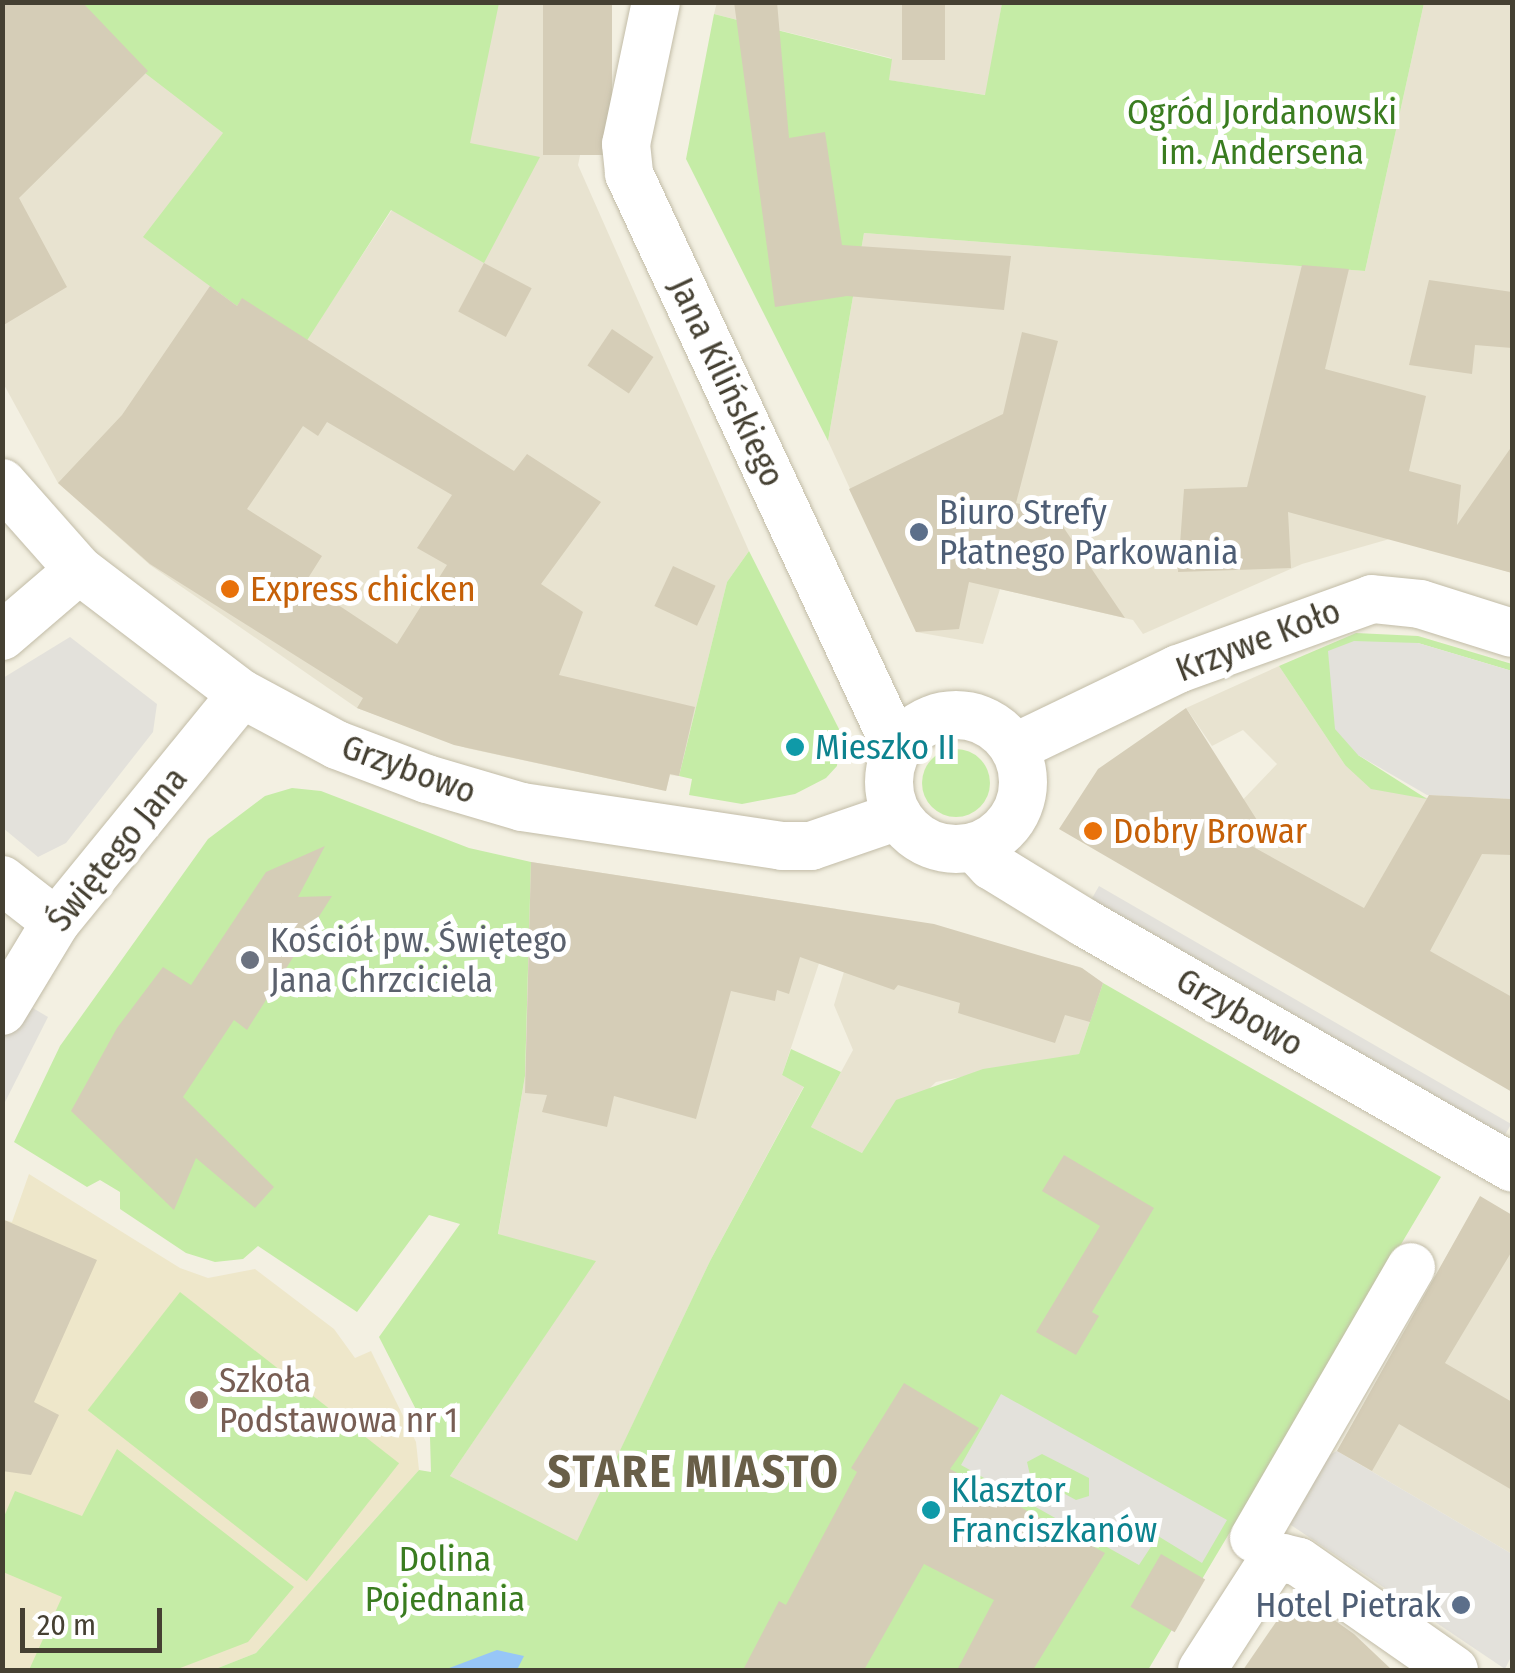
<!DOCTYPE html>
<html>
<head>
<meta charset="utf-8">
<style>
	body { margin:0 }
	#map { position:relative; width:1515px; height:1673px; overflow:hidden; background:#f3f0e2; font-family:"Fira Sans Condensed",sans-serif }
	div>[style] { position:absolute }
	.residential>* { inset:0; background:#e8e3d0 }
	.education>* { inset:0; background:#eee7ca }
	.green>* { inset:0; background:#c5eca6; transform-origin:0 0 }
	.round { border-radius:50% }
	.parking>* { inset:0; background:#e3e1db; transform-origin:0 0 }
	.water>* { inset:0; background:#97c6f7 }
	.building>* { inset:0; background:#d5cdb7; transform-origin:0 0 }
	.roads { filter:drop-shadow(0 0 2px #c2bca7) drop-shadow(0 0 2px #c2bca7) }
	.minor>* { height:48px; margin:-24px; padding:0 24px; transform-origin:24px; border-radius:24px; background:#fff }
	.minor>.ring { margin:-24px; padding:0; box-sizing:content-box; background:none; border:48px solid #fff; border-radius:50% }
	.dots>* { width:28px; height:28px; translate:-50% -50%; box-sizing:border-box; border:5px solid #fff; border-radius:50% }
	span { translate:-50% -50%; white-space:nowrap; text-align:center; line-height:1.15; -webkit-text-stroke:10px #fff; paint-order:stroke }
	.park-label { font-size:35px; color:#3a7c20 }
	.street-label { font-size:35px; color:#454032 }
	.service-label { font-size:35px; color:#4e5e75 }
	.left { translate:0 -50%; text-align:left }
	.right { translate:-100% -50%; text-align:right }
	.food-label { font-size:35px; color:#c56008 }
	.culture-label { font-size:35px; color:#0d838f }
	.worship-label { font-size:35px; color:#5b616d }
	.education-label { font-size:35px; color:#785e54 }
	.district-label { font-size:45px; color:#695f48; font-weight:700; letter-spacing:2.5px }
	.frame { position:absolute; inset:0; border:5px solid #454032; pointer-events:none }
	.scale { position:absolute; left:20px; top:1608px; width:142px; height:45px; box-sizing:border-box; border:5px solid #454032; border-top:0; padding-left:12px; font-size:30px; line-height:35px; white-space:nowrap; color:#454032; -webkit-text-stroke:8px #fff; paint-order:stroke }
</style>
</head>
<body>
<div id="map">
	<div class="residential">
		<div style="clip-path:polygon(717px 2px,1002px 3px,986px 95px,888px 80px,891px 58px,714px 14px)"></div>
		<div style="clip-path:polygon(3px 3px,148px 71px,224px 134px,242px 298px,305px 342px,440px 137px,375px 3px,612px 3px,578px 165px,749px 551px,727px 582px,679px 776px,670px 775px,666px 791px,466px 748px,357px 708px,150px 565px,58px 483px,3px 383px)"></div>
		<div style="clip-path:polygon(1424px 3px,1512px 3px,1512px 573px,1393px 538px,1302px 564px,1143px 634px,1133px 620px,1000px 589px,983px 644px,916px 632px,828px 441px,864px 233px,1365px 271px)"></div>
		<div style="clip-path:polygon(1279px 666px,1345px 765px,1427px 798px,1512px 799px,1512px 1091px,1210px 834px,1277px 764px,1243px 730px,1212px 746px,1186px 708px)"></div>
		<div style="clip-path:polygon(531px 862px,837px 909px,782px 1075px,804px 1086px,710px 1261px,577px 1542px,450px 1476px,595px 1261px,498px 1235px,525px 1076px)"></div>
		<div style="clip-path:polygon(861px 915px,1080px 967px,1103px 983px,1079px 1054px,936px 1082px,862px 1153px,811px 1127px,853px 1050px,834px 1005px)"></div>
		<div style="clip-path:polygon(1480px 1197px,1512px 1215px,1512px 1554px,1337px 1451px)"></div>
	</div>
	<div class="education">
		<div style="clip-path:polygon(29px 1174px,180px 1268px,208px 1278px,255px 1269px,334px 1329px,355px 1358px,371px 1351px,416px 1442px,419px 1470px,256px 1653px,213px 1670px,3px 1670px,3px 1220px,12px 1222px)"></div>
	</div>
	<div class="green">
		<div style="clip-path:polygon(54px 3px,499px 3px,470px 143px,540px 157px,484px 263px,391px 210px,306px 342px,242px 299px,237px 306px,143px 237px,223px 133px)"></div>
		<div style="clip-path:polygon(1002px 3px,1424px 3px,1365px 271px,864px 233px,828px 441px,686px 159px,714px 14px,892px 59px,889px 80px,985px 95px)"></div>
		<div style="clip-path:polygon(749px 551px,840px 731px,837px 766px,826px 778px,795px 794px,742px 804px,689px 795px,692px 779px,679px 776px,727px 582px)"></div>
		<div style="clip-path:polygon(1356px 633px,1418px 636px,1512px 664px,1512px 671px,1418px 643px,1358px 755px,1427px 799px,1371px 789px,1345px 765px,1279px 666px)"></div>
		<div class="round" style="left:922px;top:749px;width:68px;height:68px"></div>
		<div style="clip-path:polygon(292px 788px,321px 791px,469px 848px,531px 862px,525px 1076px,498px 1234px,596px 1261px,450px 1476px,577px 1541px,710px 1261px,804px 1087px,782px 1075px,791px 1049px,841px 1072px,811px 1127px,862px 1153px,896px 1100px,983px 1069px,1079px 1054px,1103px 983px,1441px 1177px,1148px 1670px,213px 1670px,256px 1653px,419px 1470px,431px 1472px,430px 1437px,379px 1337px,460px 1224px,429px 1215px,357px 1312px,258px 1246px,243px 1259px,215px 1262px,186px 1253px,120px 1209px,120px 1192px,100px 1180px,87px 1187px,14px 1142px,60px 1046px,208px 839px,265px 796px)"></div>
		<div style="left:180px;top:1292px;width:278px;height:150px;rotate:38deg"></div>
		<div style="clip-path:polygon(117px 1449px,294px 1587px,248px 1642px,175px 1670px,29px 1670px,62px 1597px,3px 1572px,3px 1519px,15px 1491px,82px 1516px)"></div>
	</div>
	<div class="parking">
		<div style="clip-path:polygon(70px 637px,157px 704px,153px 732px,66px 843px,38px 857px,3px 828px,3px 678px)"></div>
		<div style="clip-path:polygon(1354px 641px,1418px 643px,1512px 671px,1512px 799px,1427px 795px,1358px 755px,1335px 729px,1328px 651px)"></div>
		<div style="left:1099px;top:886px;width:476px;height:40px;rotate:30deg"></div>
		<div style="clip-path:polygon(11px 995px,48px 1017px,3px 1106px,3px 1011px)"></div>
		<div style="clip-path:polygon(evenodd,1001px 1394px,1227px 1520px,1202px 1563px,1158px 1536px,1139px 1565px,961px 1465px,1001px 1394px,1042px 1454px,1089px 1478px,1089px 1496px,1076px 1500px,1030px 1475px,1027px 1462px,1042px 1454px)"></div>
		<div style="clip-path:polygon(1337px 1451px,1512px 1554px,1512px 1655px,1505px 1669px,1285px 1521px,1321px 1459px)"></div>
	</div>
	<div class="water">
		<div style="clip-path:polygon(497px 1650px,524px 1656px,517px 1670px,444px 1670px)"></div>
	</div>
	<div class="building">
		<div style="clip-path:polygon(2px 2px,82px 2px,148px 71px,19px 198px,67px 287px,2px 326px)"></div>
		<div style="left:543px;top:2px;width:69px;height:153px"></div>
		<div style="clip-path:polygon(734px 2px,777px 2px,789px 138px,825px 132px,842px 245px,1011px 256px,1004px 310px,847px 296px,775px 307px)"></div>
		<div style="left:902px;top:2px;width:43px;height:58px"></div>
		<div style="left:484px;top:263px;width:54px;height:55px;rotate:28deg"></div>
		<div style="clip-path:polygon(1302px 265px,1349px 269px,1325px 369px,1426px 396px,1409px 471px,1461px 485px,1457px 525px,1512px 446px,1512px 573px,1288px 512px,1291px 568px,1178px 572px,1184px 489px,1247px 487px)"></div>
		<div style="clip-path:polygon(1429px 280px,1512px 292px,1512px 348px,1475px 345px,1472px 374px,1409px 365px)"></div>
		<div style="clip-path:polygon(evenodd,210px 286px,237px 306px,242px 298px,514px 471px,527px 454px,601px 502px,541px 584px,583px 612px,559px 675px,695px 707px,679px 776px,670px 774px,666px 791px,454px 745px,357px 708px,363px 698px,150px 564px,58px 483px,122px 415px,210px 286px,327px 422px,452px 495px,417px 548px,447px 565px,397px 644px,305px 583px,322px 556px,247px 509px,303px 426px,318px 436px,327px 422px)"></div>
		<div style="left:612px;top:329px;width:50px;height:44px;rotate:34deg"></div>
		<div style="clip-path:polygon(1022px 332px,1058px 341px,1016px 503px,1053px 512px,1125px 618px,969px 582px,959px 629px,916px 632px,849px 489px,1003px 414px)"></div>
		<div style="left:673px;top:566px;width:47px;height:44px;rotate:25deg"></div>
		<div style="clip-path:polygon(1186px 708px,1262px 828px,1248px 844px,1364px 908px,1429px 795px,1512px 799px,1512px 855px,1482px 854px,1430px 951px,1512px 997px,1512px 1092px,1059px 829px,1098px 769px)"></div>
		<div style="clip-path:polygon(325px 846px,298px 897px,332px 896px,247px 1030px,234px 1020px,183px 1097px,274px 1187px,255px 1208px,196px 1158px,174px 1210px,71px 1111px,117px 1028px,163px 967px,191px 985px,266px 872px)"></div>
		<div style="clip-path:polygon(531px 862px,934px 924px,1082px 968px,1103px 983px,1090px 1022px,1065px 1015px,1055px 1043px,958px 1013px,960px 1003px,898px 985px,894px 990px,800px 957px,789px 994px,777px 990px,775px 1001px,731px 991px,696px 1119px,614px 1096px,607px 1127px,542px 1112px,547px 1095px,525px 1093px)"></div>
		<div style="clip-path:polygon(1064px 1155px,1154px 1208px,1092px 1312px,1099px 1316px,1076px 1355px,1036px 1332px,1100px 1226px,1042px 1191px)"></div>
		<div style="clip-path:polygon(1480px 1196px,1512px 1215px,1512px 1251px,1445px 1363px,1512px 1402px,1512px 1490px,1399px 1424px,1372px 1471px,1337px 1451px)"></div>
		<div style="clip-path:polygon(2px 1219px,97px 1260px,34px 1402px,59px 1415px,31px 1475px,2px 1471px)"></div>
		<div style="clip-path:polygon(904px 1383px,979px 1428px,950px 1469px,1105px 1553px,1033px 1670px,957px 1670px,994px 1600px,924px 1564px,864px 1670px,743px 1670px,779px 1601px,786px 1605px,857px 1472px,851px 1468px)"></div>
		<div style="left:1161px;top:1554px;width:51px;height:61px;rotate:30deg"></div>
		<div style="clip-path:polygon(1296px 1593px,1354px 1634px,1392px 1670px,1243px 1670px)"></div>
	</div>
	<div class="roads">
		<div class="minor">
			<div style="left:656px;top:2px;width:145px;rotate:101.9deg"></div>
			<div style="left:626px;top:144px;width:30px;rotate:84deg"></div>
			<div style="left:629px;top:174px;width:634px;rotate:65.01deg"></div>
			<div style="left:2px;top:483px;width:116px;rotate:48.5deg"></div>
			<div style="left:79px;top:570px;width:205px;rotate:37.3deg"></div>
			<div style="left:242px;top:694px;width:108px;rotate:28.2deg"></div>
			<div style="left:337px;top:745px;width:96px;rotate:20.7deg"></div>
			<div style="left:427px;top:779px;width:99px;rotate:16.4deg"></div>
			<div style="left:522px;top:807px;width:263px;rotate:8.5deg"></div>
			<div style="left:782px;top:846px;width:29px"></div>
			<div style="left:811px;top:846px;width:92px;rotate:-19deg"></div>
			<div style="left:2px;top:636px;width:101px;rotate:-40.6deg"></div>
			<div class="ring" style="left:889px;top:715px;width:86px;height:86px"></div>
			<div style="left:1014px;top:748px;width:182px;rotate:-25.7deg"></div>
			<div style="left:1178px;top:669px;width:206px;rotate:-19.8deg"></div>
			<div style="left:1372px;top:599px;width:48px;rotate:5.9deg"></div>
			<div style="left:1420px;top:604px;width:96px;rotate:17.5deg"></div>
			<div style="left:974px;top:847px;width:26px;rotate:47deg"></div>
			<div style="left:992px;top:866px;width:109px;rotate:31.5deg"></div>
			<div style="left:1085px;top:923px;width:492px;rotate:29.8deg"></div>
			<div style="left:2px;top:880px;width:68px;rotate:37.9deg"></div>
			<div style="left:2px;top:1011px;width:104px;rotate:-58.8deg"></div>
			<div style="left:56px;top:922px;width:294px;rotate:-50.8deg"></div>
			<div style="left:1254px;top:1538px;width:313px;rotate:-59.9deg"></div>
			<div style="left:1202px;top:1670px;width:124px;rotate:-57.2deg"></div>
			<div style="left:1269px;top:1566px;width:16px;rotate:-30deg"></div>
			<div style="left:1283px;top:1558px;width:16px;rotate:14deg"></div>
			<div style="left:1299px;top:1562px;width:189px;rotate:34.9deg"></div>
		</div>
	</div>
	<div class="dots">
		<div style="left:919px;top:532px;background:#5c6f8a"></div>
		<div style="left:230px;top:589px;background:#e8710a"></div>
		<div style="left:795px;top:747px;background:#0f9aa8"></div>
		<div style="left:1093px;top:831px;background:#e8710a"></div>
		<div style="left:250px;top:960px;background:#6b7280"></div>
		<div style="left:199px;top:1400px;background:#8d6e63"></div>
		<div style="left:931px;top:1510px;background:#0f9aa8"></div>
		<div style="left:1461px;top:1605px;background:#5c6f8a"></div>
	</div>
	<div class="park-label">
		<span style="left:1262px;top:132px">Ogród Jordanowski<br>im. Andersena</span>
		<span style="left:445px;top:1579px">Dolina<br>Pojednania</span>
	</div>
	<div class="street-label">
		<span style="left:727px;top:382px;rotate:65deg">Jana Kilińskiego</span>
		<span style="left:1258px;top:640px;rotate:-21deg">Krzywe Koło</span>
		<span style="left:409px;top:769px;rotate:20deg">Grzybowo</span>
		<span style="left:117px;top:849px;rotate:-51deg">Świętego Jana</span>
		<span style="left:1240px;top:1012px;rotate:30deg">Grzybowo</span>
	</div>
	<div class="service-label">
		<span class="left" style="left:939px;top:532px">Biuro Strefy<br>Płatnego Parkowania</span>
		<span class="right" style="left:1441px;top:1605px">Hotel Pietrak</span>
	</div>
	<div class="food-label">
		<span class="left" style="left:250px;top:589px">Express chicken</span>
		<span class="left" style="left:1113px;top:831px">Dobry Browar</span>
	</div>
	<div class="culture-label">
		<span class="left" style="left:815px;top:747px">Mieszko II</span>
		<span class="left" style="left:951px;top:1510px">Klasztor<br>Franciszkanów</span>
	</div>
	<div class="worship-label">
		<span class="left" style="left:270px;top:960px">Kościół pw. Świętego<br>Jana Chrzciciela</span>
	</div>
	<div class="education-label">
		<span class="left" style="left:219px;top:1400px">Szkoła<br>Podstawowa nr 1</span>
	</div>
	<div class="district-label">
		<span style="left:694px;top:1473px">STARE MIASTO</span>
	</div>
	<div class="frame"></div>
	<div class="scale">20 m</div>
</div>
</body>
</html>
